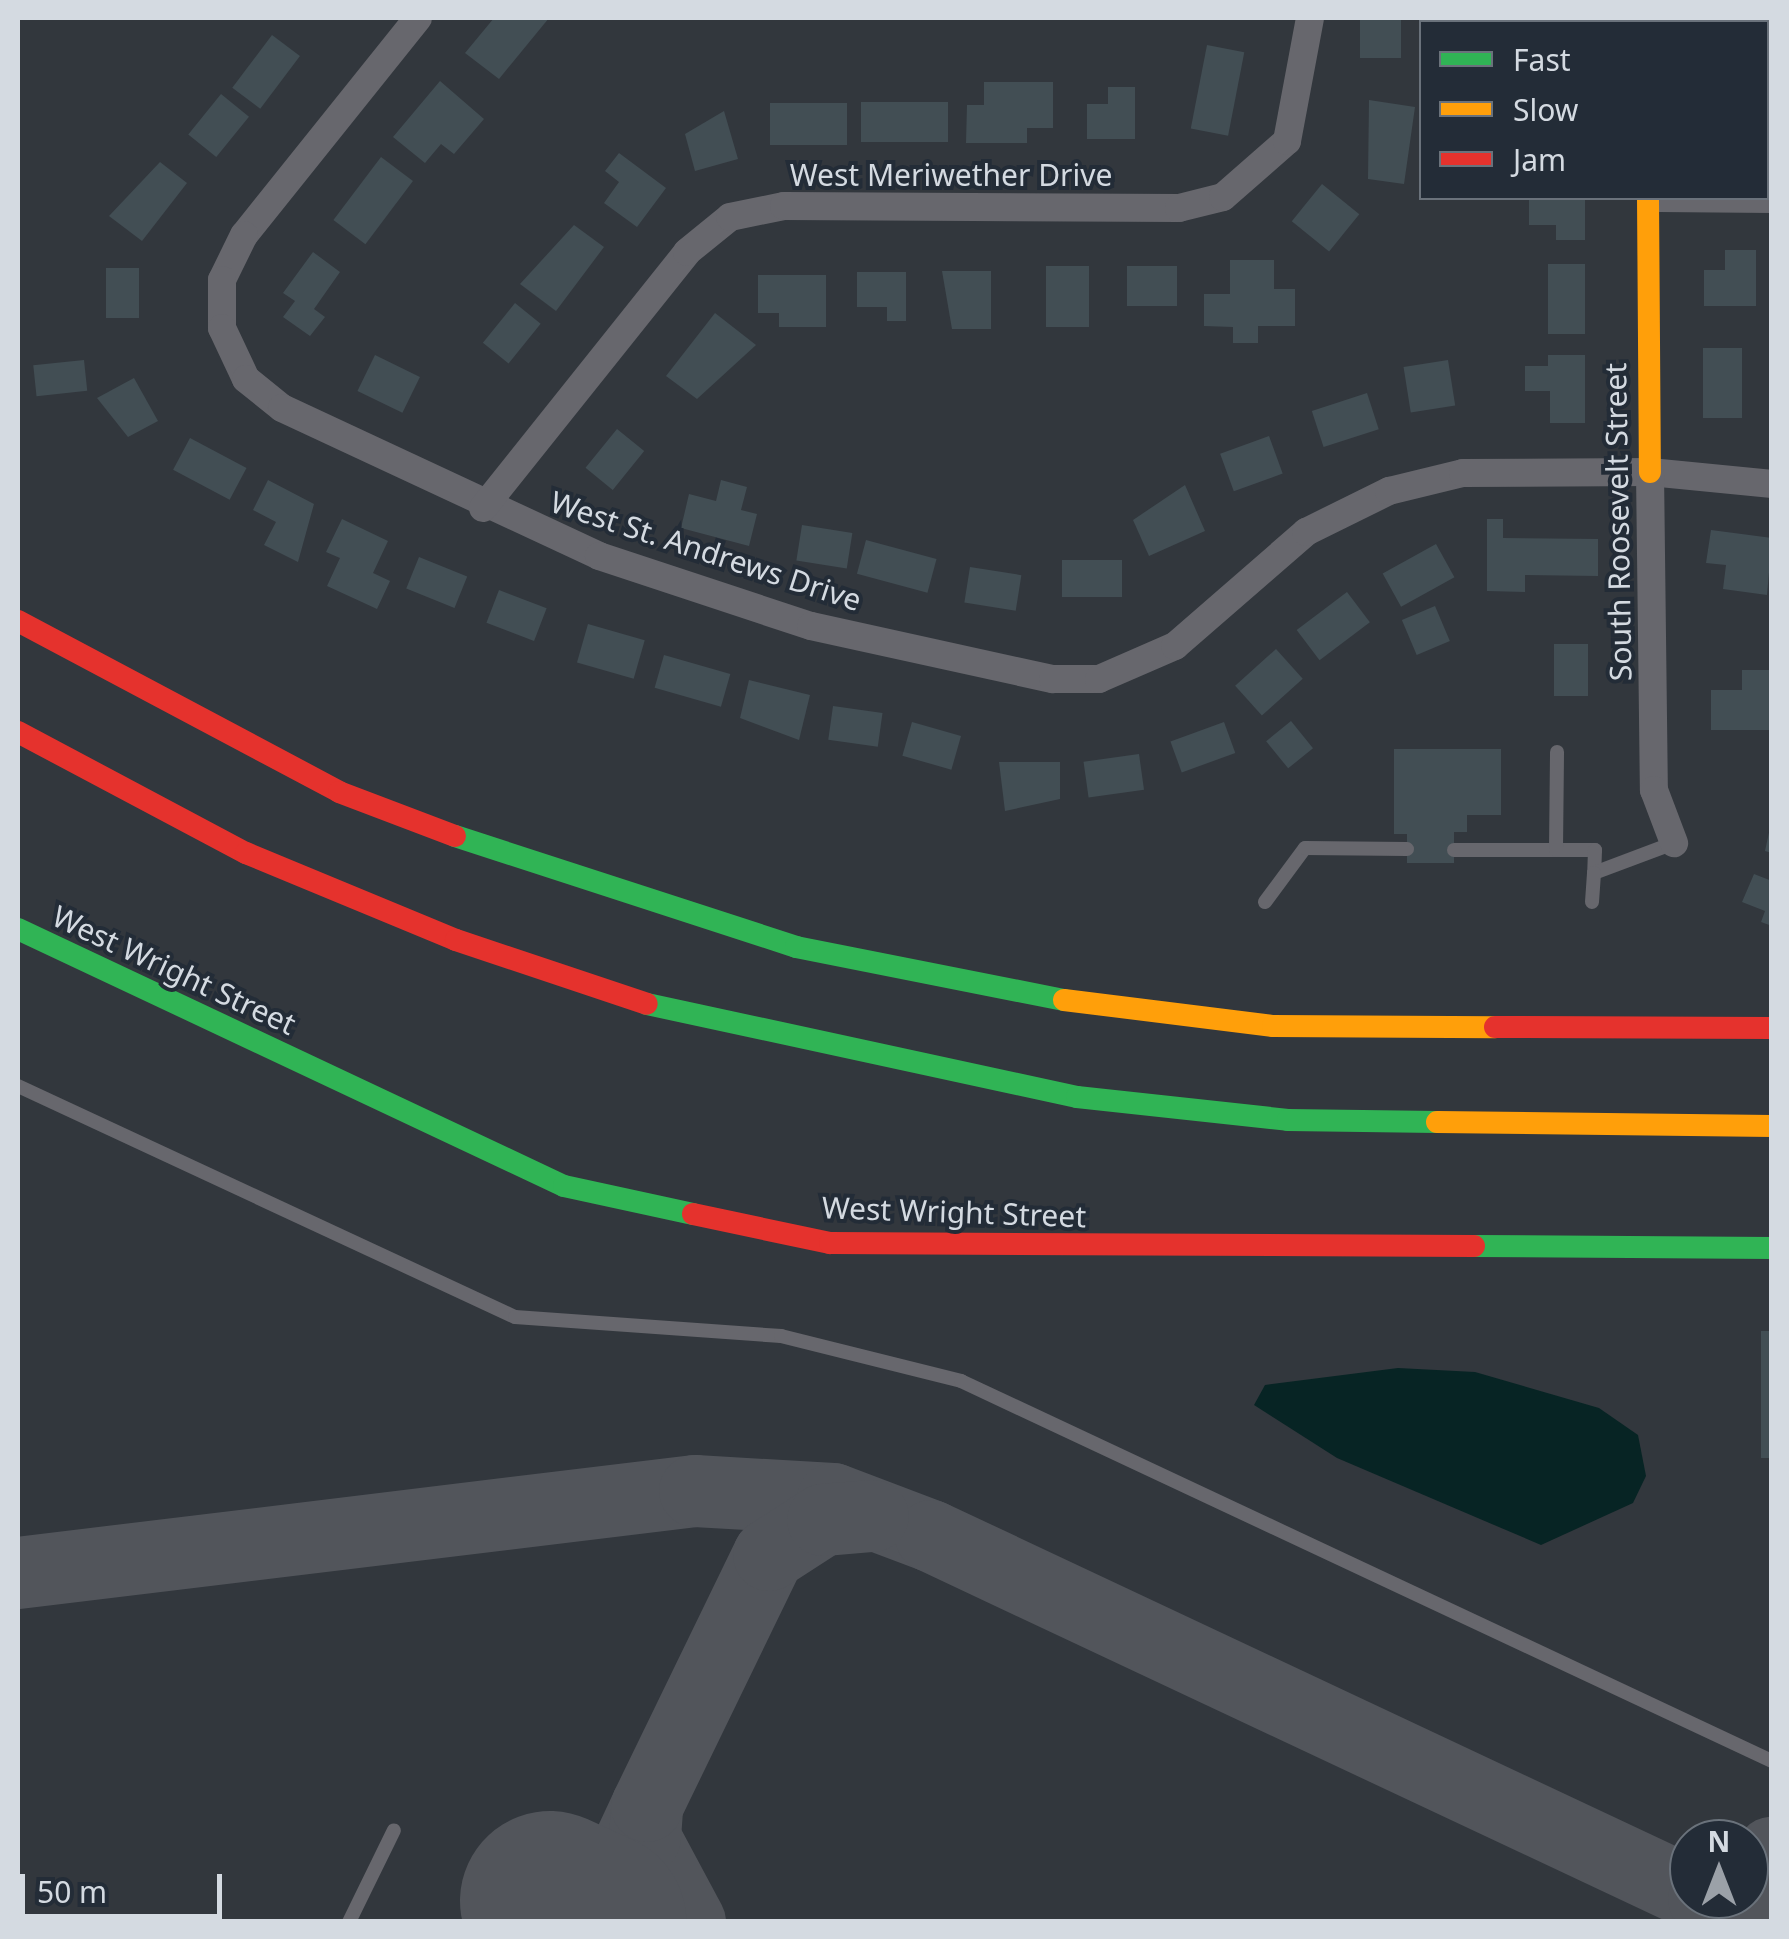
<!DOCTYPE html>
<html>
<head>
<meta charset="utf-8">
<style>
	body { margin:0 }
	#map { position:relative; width:1789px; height:1939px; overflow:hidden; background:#32373d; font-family:"Noto Sans",sans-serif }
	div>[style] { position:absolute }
	.water>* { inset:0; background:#072424 }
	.taxiway>* { height:72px; margin:-36px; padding:0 36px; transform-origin:36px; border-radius:36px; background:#52555b }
	.runway>* { height:180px; margin:-90px; padding:0 90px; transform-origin:90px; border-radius:90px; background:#52555b }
	.building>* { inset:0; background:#424e54; transform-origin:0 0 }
	.lane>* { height:14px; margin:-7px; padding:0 7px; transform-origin:7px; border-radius:7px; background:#67676d }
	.street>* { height:28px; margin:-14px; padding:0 14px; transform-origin:14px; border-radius:14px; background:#67676d }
	.fast>* { height:22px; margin:-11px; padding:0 11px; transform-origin:11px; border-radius:11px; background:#30b455 }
	.slow>* { height:22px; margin:-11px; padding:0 11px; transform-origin:11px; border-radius:11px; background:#ff9f0a }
	.jam>* { height:22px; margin:-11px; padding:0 11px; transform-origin:11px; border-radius:11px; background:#e5322d }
	span { translate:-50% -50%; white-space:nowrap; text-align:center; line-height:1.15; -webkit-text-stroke:8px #232c37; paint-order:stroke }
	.street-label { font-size:30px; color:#d4dae1 }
	.frame { position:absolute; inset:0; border:20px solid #d4dae1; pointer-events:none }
	.legend { position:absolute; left:1419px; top:20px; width:350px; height:180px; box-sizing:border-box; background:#232c37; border:2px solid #6a727b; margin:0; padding:12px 18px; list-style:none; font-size:30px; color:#d4dae1 }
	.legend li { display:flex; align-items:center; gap:20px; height:50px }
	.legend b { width:50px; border:2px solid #6a727b }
	.north { position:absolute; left:1669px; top:1819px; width:100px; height:100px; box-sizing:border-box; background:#232c37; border:2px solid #6a727b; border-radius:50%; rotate:0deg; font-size:28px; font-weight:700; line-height:40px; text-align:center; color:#d4dae1 }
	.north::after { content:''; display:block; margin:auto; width:35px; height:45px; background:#9ba1a8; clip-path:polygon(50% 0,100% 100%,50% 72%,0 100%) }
	.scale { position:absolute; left:20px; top:1874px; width:202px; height:45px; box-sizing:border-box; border:5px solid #d4dae1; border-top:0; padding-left:12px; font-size:30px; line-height:35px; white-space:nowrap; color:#d4dae1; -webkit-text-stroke:8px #232c37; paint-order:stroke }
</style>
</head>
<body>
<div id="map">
	<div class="water">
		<div style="clip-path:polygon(1398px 1368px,1475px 1372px,1599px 1408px,1638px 1435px,1646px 1476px,1633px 1503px,1541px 1545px,1337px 1458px,1254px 1405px,1265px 1385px)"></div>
	</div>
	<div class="taxiway">
		<div style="left:18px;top:1573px;width:682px;rotate:-6.91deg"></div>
		<div style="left:695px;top:1491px;width:138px;rotate:3.3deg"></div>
		<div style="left:833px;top:1499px;width:105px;rotate:20.7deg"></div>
		<div style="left:931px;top:1536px;width:837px;rotate:25.16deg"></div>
		<div style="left:1749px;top:1879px;width:35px;rotate:-49deg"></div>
		<div style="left:1704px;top:1899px;width:53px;rotate:25.6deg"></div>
		<div style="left:593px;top:1922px;width:128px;rotate:-65deg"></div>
		<div style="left:690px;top:1922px;width:95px;rotate:-118.2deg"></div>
		<div style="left:645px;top:1838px;width:32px;rotate:-86deg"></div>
		<div style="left:647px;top:1806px;width:279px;rotate:-64.1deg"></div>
		<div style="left:769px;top:1555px;width:64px;rotate:-32.9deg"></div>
		<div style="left:823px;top:1520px;width:50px;rotate:-4.6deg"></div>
	</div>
	<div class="runway">
		<div style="left:550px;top:1901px;width:51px;rotate:24.5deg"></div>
	</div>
	<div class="building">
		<div style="clip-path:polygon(494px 18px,549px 18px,499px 79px,465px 53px)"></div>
		<div style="left:1360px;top:18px;width:41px;height:40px"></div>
		<div style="left:1534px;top:18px;width:50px;height:4px"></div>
		<div style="left:272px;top:35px;width:35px;height:66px;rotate:37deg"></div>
		<div style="left:1207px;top:45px;width:38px;height:85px;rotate:11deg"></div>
		<div style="clip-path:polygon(440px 81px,484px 119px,454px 154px,441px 144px,425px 163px,393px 137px)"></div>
		<div style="clip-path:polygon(984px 82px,1053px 82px,1053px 128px,1027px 128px,1027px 143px,966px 143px,967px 105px,984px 105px)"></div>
		<div style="left:1766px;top:84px;width:5px;height:54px"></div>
		<div style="clip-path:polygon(1108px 87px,1135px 87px,1135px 139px,1087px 139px,1087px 104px,1108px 104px)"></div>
		<div style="left:221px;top:94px;width:36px;height:52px;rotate:39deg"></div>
		<div style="clip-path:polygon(1369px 100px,1415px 107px,1404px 184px,1368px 179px)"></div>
		<div style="left:861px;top:102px;width:87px;height:40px"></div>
		<div style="left:770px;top:103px;width:77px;height:42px"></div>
		<div style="clip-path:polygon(724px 111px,738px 159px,695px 171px,685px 134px)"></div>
		<div style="clip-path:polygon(619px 153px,666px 188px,637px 227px,604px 203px,619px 182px,605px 171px)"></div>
		<div style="left:381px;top:157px;width:40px;height:79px;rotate:37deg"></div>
		<div style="clip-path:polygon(160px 162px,187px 183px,142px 241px,109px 216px)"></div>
		<div style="left:1322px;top:184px;width:48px;height:48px;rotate:39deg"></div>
		<div style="clip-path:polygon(1529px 198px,1585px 198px,1585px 240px,1556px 240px,1556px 225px,1529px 225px)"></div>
		<div style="clip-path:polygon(574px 225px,604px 247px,556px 311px,520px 284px)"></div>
		<div style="clip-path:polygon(1725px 250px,1756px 250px,1756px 306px,1704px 306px,1704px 270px,1725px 270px)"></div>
		<div style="clip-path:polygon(313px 252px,340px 272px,314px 309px,325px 317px,310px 336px,283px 317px,295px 301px,283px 293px)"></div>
		<div style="clip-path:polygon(1230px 260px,1274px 260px,1274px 289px,1295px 289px,1295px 326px,1258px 326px,1258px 343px,1233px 343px,1233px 327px,1204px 326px,1204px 294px,1230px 294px)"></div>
		<div style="left:1548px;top:264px;width:37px;height:70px"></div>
		<div style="left:1046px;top:266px;width:43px;height:61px"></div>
		<div style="left:1127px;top:266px;width:50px;height:40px"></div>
		<div style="left:106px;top:268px;width:33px;height:50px"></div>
		<div style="clip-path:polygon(942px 271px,991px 271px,991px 329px,952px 329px)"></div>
		<div style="clip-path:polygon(857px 272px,906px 272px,906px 321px,887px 321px,887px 307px,857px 307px)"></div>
		<div style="clip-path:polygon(758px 275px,826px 275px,826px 327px,779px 327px,779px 313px,758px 313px)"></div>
		<div style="left:515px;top:303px;width:33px;height:51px;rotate:39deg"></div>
		<div style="clip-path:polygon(715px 313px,756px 345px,697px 399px,666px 376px)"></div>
		<div style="left:1703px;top:348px;width:39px;height:70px"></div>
		<div style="left:375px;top:355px;width:50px;height:40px;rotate:26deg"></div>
		<div style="clip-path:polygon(1548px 355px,1585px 355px,1585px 423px,1550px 423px,1550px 391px,1525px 391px,1525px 366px,1548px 366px)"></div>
		<div style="left:84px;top:360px;width:31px;height:51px;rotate:84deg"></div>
		<div style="left:1448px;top:360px;width:46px;height:45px;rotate:81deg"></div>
		<div style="clip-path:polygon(134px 378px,158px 421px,128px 437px,97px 398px)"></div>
		<div style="left:1367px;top:393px;width:38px;height:58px;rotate:72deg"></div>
		<div style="left:617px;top:429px;width:35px;height:50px;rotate:39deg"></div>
		<div style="left:1269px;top:436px;width:40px;height:52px;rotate:70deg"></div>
		<div style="left:190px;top:438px;width:64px;height:36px;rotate:28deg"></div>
		<div style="clip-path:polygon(268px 480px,314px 504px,298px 562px,264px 545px,276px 522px,253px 510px)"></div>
		<div style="clip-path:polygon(721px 480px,747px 487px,741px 510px,757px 514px,749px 546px,681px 528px,689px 494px,716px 501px)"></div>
		<div style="clip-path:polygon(1185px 485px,1205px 531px,1149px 556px,1133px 520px)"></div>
		<div style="clip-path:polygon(342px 519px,388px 541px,373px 573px,390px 581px,377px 609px,327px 586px,340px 558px,326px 552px)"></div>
		<div style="clip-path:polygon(1487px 519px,1503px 519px,1503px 538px,1598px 539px,1598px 576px,1525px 575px,1525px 592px,1487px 591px)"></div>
		<div style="left:802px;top:525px;width:51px;height:36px;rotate:9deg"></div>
		<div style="clip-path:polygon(1711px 530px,1772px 538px,1767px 595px,1723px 589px,1726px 565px,1706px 563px)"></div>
		<div style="left:866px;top:540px;width:73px;height:35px;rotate:15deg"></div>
		<div style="left:1436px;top:544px;width:38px;height:61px;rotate:61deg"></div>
		<div style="left:419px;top:557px;width:52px;height:34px;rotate:22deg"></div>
		<div style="left:1062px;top:560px;width:60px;height:37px"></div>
		<div style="left:970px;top:567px;width:52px;height:36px;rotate:9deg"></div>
		<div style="left:499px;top:590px;width:51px;height:35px;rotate:21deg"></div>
		<div style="left:1347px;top:592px;width:38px;height:63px;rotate:53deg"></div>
		<div style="left:1435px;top:606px;width:38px;height:36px;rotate:67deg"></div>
		<div style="left:588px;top:624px;width:59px;height:40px;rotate:16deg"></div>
		<div style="left:1554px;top:644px;width:34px;height:52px"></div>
		<div style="left:1276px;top:649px;width:40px;height:55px;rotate:48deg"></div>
		<div style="left:664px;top:655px;width:69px;height:34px;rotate:16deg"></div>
		<div style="clip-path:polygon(1742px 670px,1772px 670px,1772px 730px,1711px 730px,1711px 690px,1742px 690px)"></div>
		<div style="clip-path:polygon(749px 680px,810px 695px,799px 740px,740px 718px)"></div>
		<div style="left:833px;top:706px;width:50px;height:34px;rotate:8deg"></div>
		<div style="left:1291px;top:721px;width:35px;height:32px;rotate:51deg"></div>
		<div style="left:912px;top:722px;width:51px;height:35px;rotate:16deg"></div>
		<div style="left:1224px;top:722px;width:33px;height:57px;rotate:70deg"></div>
		<div style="clip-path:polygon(1394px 749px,1501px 749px,1501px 815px,1467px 815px,1467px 832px,1454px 832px,1454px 863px,1407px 863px,1407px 834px,1394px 834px)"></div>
		<div style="left:1139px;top:754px;width:36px;height:56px;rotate:82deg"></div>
		<div style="clip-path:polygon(999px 762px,1060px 762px,1060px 799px,1005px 811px)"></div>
		<div style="clip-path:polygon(1770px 828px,1772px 828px,1772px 853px,1765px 851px)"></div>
		<div style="clip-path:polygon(1754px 874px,1772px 881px,1772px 926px,1761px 922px,1765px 911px,1742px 902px)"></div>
		<div style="left:1761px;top:1331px;width:11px;height:127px"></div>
	</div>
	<div class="lane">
		<div style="left:1454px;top:850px;width:141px"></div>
		<div style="left:1595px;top:850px;width:23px;rotate:92deg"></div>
		<div style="left:1594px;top:873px;width:85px;rotate:-20.6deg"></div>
		<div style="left:1556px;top:850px;width:98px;rotate:-89.4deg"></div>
		<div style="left:1265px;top:902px;width:67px;rotate:-53.5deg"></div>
		<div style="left:1305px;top:848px;width:102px;rotate:0.6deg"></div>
		<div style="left:1592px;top:902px;width:29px;rotate:-86deg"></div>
		<div style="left:18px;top:1086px;width:548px;rotate:24.93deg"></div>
		<div style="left:515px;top:1317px;width:267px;rotate:4.1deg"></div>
		<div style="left:781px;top:1336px;width:186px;rotate:14deg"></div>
		<div style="left:961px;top:1381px;width:896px;rotate:25.11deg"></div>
		<div style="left:349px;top:1922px;width:102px;rotate:-63.9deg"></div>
	</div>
	<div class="street">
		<div style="left:418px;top:18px;width:278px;rotate:128.7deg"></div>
		<div style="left:244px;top:235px;width:50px;rotate:116.1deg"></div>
		<div style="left:222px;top:280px;width:48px;rotate:90deg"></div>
		<div style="left:222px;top:328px;width:56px;rotate:64.8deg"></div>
		<div style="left:246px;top:379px;width:46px;rotate:38.9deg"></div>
		<div style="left:282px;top:408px;width:350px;rotate:25deg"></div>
		<div style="left:599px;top:556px;width:223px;rotate:18.3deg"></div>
		<div style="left:811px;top:626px;width:248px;rotate:12.4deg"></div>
		<div style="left:1053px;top:679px;width:46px"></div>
		<div style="left:1099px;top:679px;width:83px;rotate:-23.5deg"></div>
		<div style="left:1175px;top:646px;width:174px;rotate:-41deg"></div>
		<div style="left:1306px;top:532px;width:93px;rotate:-26.3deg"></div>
		<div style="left:1389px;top:491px;width:76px;rotate:-13.7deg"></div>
		<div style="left:1463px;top:473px;width:187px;rotate:-0.3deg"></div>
		<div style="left:1650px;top:472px;width:123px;rotate:5.6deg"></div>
		<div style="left:1660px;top:198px;width:112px;rotate:0.5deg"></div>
		<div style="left:1650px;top:472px;width:318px;rotate:89.3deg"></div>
		<div style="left:1654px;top:790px;width:57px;rotate:69.3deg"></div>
		<div style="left:483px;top:508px;width:327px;rotate:-51.4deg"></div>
		<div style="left:687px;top:252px;width:55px;rotate:-39.1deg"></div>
		<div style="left:730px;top:217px;width:55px;rotate:-11.5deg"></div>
		<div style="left:784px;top:206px;width:395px;rotate:0.3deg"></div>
		<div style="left:1179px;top:208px;width:45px;rotate:-14deg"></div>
		<div style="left:1223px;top:197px;width:85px;rotate:-41.2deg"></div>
		<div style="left:1287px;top:141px;width:125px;rotate:-79.4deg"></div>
	</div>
	<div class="fast">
		<div style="left:455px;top:836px;width:359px;rotate:18deg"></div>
		<div style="left:796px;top:947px;width:273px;rotate:11.2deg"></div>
		<div style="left:18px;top:929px;width:603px;rotate:25.21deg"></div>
		<div style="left:564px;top:1186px;width:132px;rotate:12.2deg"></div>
		<div style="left:647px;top:1004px;width:440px;rotate:12.2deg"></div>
		<div style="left:1077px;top:1097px;width:212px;rotate:6.2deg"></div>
		<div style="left:1288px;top:1120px;width:149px;rotate:0.8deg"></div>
		<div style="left:1474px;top:1246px;width:298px;rotate:0.4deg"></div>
	</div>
	<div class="slow">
		<div style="left:1646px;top:18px;width:4px;rotate:90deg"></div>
		<div style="left:1648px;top:198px;width:274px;rotate:89.6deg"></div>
		<div style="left:1064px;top:1000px;width:211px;rotate:7.1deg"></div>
		<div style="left:1273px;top:1026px;width:222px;rotate:0.3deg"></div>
		<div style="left:1437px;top:1122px;width:335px;rotate:0.7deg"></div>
	</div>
	<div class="jam">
		<div style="left:18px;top:621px;width:364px;rotate:28deg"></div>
		<div style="left:339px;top:792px;width:124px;rotate:20.8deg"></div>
		<div style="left:18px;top:732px;width:258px;rotate:28deg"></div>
		<div style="left:246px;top:853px;width:227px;rotate:22.5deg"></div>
		<div style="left:456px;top:940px;width:201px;rotate:18.5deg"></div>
		<div style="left:1495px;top:1027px;width:277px;rotate:0.2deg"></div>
		<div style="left:693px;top:1214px;width:140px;rotate:12deg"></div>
		<div style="left:830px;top:1243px;width:644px;rotate:0.27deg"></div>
	</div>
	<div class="street-label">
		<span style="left:951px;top:175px">West Meriwether Drive</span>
		<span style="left:1618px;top:522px;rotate:-91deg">South Roosevelt Street</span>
		<span style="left:706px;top:551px;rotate:18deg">West St. Andrews Drive</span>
		<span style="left:174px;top:970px;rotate:25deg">West Wright Street</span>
		<span style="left:954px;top:1212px;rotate:2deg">West Wright Street</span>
	</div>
	<div class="frame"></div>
	<ul class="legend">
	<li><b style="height:12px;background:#30b455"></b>Fast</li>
	<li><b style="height:12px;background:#ff9f0a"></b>Slow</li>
	<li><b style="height:12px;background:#e5322d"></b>Jam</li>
	</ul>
	<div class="north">N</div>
	<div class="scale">50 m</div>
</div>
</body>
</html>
